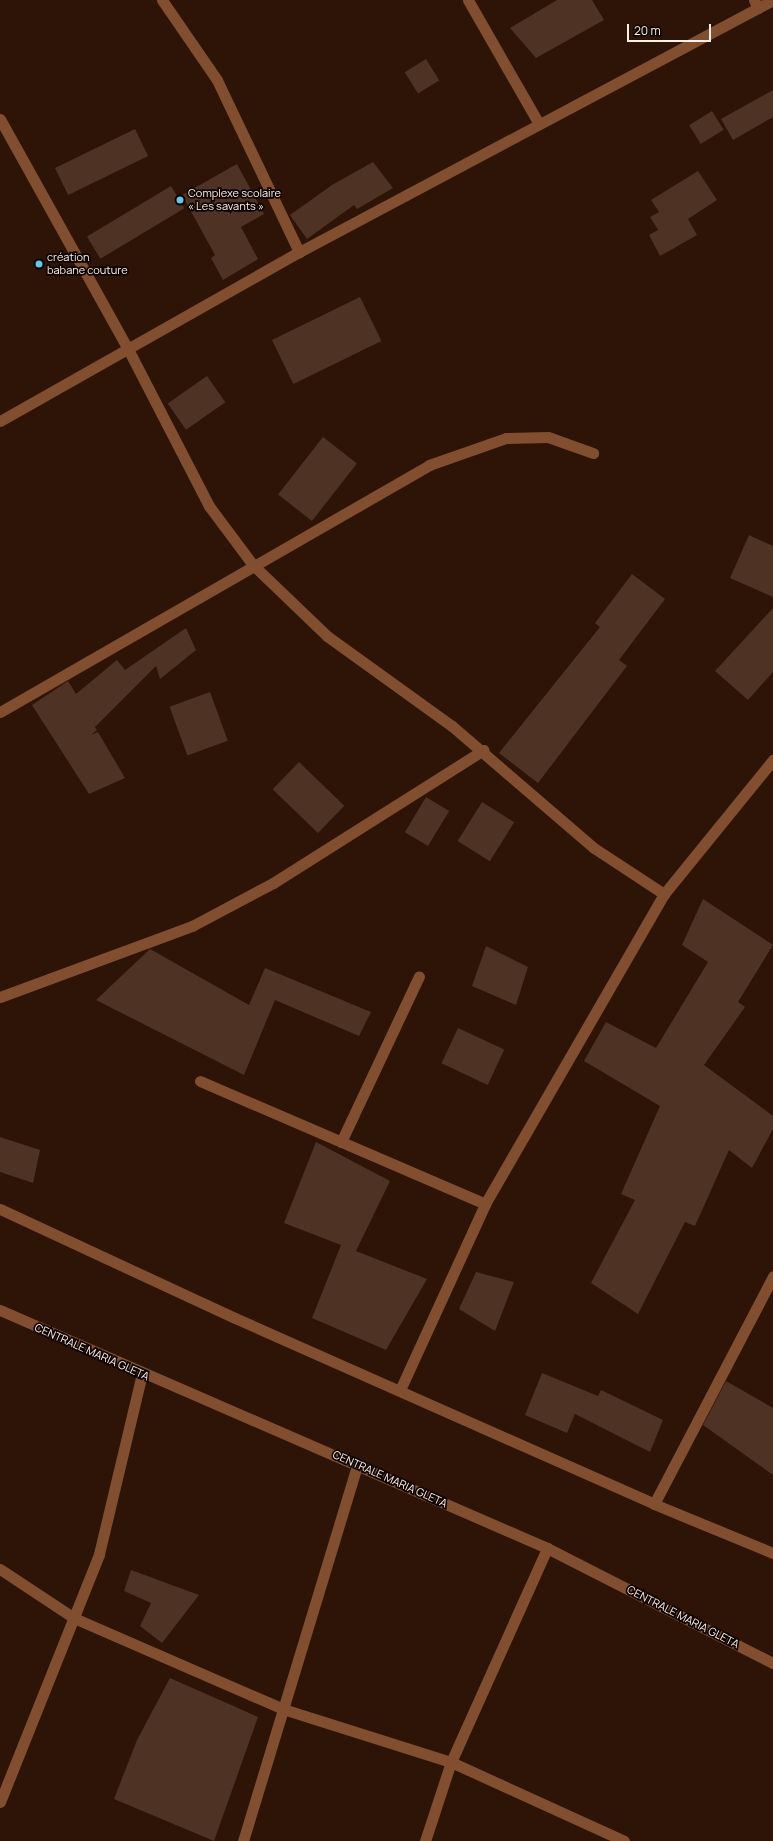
<!DOCTYPE html>
<html>
<head>
<meta charset="utf-8">
<style>
	body { margin:0 }
	#map { position:relative; width:773px; height:1841px; overflow:hidden; background:#2d1406; font-family:Manrope,sans-serif }
	div>[style] { position:absolute }
	.building>* { inset:0; background:#4e3324; transform-origin:0 0 }
	.minor>* { height:11px; margin:-5.5px; padding:0 5.5px; transform-origin:5.5px; border-radius:5.5px; background:#814e30 }
	.tertiary>* { height:11px; margin:-5.5px; padding:0 5.5px; transform-origin:5.5px; border-radius:5.5px; background:#814e30 }
	.dots>* { width:11px; height:11px; translate:-50% -50%; box-sizing:border-box; border:2px solid #0d0402; border-radius:50% }
	span { translate:-50% -50%; white-space:nowrap; text-align:center; line-height:1.15; -webkit-text-stroke:3.5px #0d0402; paint-order:stroke }
	.poi-label { font-size:11px; color:#fff0e9 }
	.left { translate:0 -50%; text-align:left }
	.street-label { font-size:11px; color:#fff0e9 }
	.scale { position:absolute; left:627px; top:24px; width:84px; height:18px; box-sizing:border-box; border:2px solid #fff0e9; border-top:0; padding-left:5px; font-size:12px; line-height:14px; white-space:nowrap; color:#fff0e9; -webkit-text-stroke:3px #0d0402; paint-order:stroke }
</style>
</head>
<body>
<div id="map">
	<div class="building">
		<div style="clip-path:polygon(557px 0,592px 0,604px 20px,536px 58px,510px 28px)"></div>
		<div style="left:426px;top:59px;width:25px;height:25px;rotate:58deg"></div>
		<div style="clip-path:polygon(773px 90px,773px 117px,733px 140px,721px 119px)"></div>
		<div style="left:712px;top:111px;width:22px;height:27px;rotate:58deg"></div>
		<div style="left:135px;top:129px;width:30px;height:89px;rotate:64deg"></div>
		<div style="clip-path:polygon(373px 162px,393px 188px,357px 209px,354px 205px,307px 239px,290px 215px,332px 185px)"></div>
		<div style="clip-path:polygon(237px 164px,264px 214px,241px 227px,258px 259px,223px 280px,211px 258px,215px 255px,182px 195px)"></div>
		<div style="clip-path:polygon(698px 171px,717px 200px,688px 219px,697px 235px,660px 256px,649px 235px,658px 230px,650px 217px,659px 212px,651px 200px)"></div>
		<div style="left:171px;top:186px;width:26px;height:98px;rotate:59deg"></div>
		<div style="left:360px;top:297px;width:49px;height:98px;rotate:64deg"></div>
		<div style="left:207px;top:376px;width:32px;height:48px;rotate:55deg"></div>
		<div style="left:323px;top:437px;width:43px;height:73px;rotate:38deg"></div>
		<div style="clip-path:polygon(749px 535px,773px 546px,773px 597px,730px 578px)"></div>
		<div style="clip-path:polygon(632px 574px,665px 599px,619px 660px,627px 666px,538px 783px,499px 753px,600px 627px,595px 623px)"></div>
		<div style="clip-path:polygon(773px 608px,773px 672px,748px 700px,715px 671px)"></div>
		<div style="clip-path:polygon(186px 628px,196px 650px,160px 679px,156px 666px,95px 727px,97px 730px,91px 735px,98px 732px,125px 778px,89px 794px,32px 705px,68px 681px,76px 694px,117px 660px,125px 670px)"></div>
		<div style="left:210px;top:692px;width:52px;height:43px;rotate:70deg"></div>
		<div style="left:299px;top:762px;width:63px;height:38px;rotate:44deg"></div>
		<div style="left:426px;top:797px;width:27px;height:41px;rotate:31deg"></div>
		<div style="left:482px;top:802px;width:38px;height:46px;rotate:32deg"></div>
		<div style="clip-path:polygon(703px 899px,773px 945px,738px 1002px,745px 1007px,704px 1065px,773px 1116px,773px 1129px,752px 1168px,729px 1150px,695px 1226px,685px 1222px,638px 1314px,591px 1283px,635px 1200px,621px 1194px,660px 1106px,584px 1061px,606px 1022px,656px 1048px,708px 962px,682px 945px)"></div>
		<div style="clip-path:polygon(486px 946px,528px 967px,516px 1005px,472px 986px)"></div>
		<div style="clip-path:polygon(150px 949px,249px 1005px,265px 968px,371px 1012px,359px 1036px,275px 1000px,244px 1075px,96px 1000px)"></div>
		<div style="left:458px;top:1028px;width:51px;height:39px;rotate:25deg"></div>
		<div style="clip-path:polygon(0 1137px,40px 1150px,33px 1183px,0 1172px)"></div>
		<div style="clip-path:polygon(316px 1142px,390px 1181px,356px 1251px,427px 1279px,386px 1350px,312px 1318px,341px 1245px,284px 1223px)"></div>
		<div style="clip-path:polygon(476px 1272px,514px 1282px,495px 1331px,459px 1309px)"></div>
		<div style="clip-path:polygon(542px 1373px,598px 1396px,601px 1390px,663px 1420px,650px 1452px,575px 1414px,567px 1433px,525px 1415px)"></div>
		<div style="clip-path:polygon(726px 1381px,773px 1408px,773px 1475px,703px 1425px)"></div>
		<div style="clip-path:polygon(131px 1570px,199px 1595px,162px 1643px,140px 1626px,151px 1603px,124px 1591px)"></div>
		<div style="clip-path:polygon(170px 1678px,258px 1717px,214px 1841px,114px 1799px,137px 1740px)"></div>
	</div>
	<div class="minor">
		<div style="left:162px;top:0;width:97px;rotate:55.5deg"></div>
		<div style="left:217px;top:80px;width:191px;rotate:64.5deg"></div>
		<div style="left:468px;top:0;width:143px;rotate:60.2deg"></div>
		<div style="left:754px;top:0;width:9px;rotate:63deg"></div>
		<div style="left:0;top:119px;width:263px;rotate:60.9deg"></div>
		<div style="left:128px;top:349px;width:177px;rotate:62.7deg"></div>
		<div style="left:209px;top:506px;width:74px;rotate:53.3deg"></div>
		<div style="left:253px;top:565px;width:103px;rotate:43.8deg"></div>
		<div style="left:327px;top:636px;width:154px;rotate:35.8deg"></div>
		<div style="left:452px;top:726px;width:187px;rotate:40.7deg"></div>
		<div style="left:594px;top:848px;width:84px;rotate:33.3deg"></div>
		<div style="left:0;top:712px;width:495px;rotate:-29.9deg"></div>
		<div style="left:429px;top:465px;width:82px;rotate:-19.3deg"></div>
		<div style="left:506px;top:438px;width:42px;rotate:-1.4deg"></div>
		<div style="left:548px;top:437px;width:48px;rotate:19.6deg"></div>
		<div style="left:0;top:997px;width:205px;rotate:-20.3deg"></div>
		<div style="left:192px;top:926px;width:92px;rotate:-28deg"></div>
		<div style="left:273px;top:883px;width:249px;rotate:-32.3deg"></div>
		<div style="left:200px;top:1081px;width:310px;rotate:23.3deg"></div>
		<div style="left:341px;top:1142px;width:183px;rotate:-64.8deg"></div>
		<div style="left:0;top:1209px;width:259px;rotate:24.9deg"></div>
		<div style="left:235px;top:1318px;width:458px;rotate:23.9deg"></div>
		<div style="left:654px;top:1504px;width:129px;rotate:22.4deg"></div>
		<div style="left:0;top:1310px;width:597px;rotate:23.51deg"></div>
		<div style="left:547px;top:1548px;width:254px;rotate:27deg"></div>
		<div style="left:400px;top:1390px;width:205px;rotate:-65.4deg"></div>
		<div style="left:485px;top:1204px;width:358px;rotate:-60deg"></div>
		<div style="left:664px;top:894px;width:173px;rotate:-50.9deg"></div>
		<div style="left:654px;top:1504px;width:257px;rotate:-62.4deg"></div>
		<div style="left:0;top:1569px;width:89px;rotate:33.5deg"></div>
		<div style="left:74px;top:1618px;width:228px;rotate:23.5deg"></div>
		<div style="left:283px;top:1709px;width:176px;rotate:17.5deg"></div>
		<div style="left:451px;top:1762px;width:190px;rotate:24.5deg"></div>
		<div style="left:0;top:1802px;width:267px;rotate:-68.2deg"></div>
		<div style="left:99px;top:1554px;width:185px;rotate:-76.6deg"></div>
		<div style="left:243px;top:1841px;width:393px;rotate:-73.1deg"></div>
		<div style="left:425px;top:1841px;width:83px;rotate:-71.8deg"></div>
		<div style="left:451px;top:1762px;width:235px;rotate:-65.8deg"></div>
	</div>
	<div class="tertiary">
		<div style="left:0;top:421px;width:343px;rotate:-29.5deg"></div>
		<div style="left:299px;top:252px;width:537px;rotate:-28deg"></div>
	</div>
	<div class="dots">
		<div style="left:180px;top:200px;background:#66c4ef"></div>
		<div style="left:39px;top:264px;background:#66c4ef"></div>
	</div>
	<div class="poi-label">
		<span class="left" style="left:188px;top:200px">Complexe scolaire<br>« Les savants »</span>
		<span class="left" style="left:47px;top:264px">création<br>babane couture</span>
	</div>
	<div class="street-label">
		<span style="left:92px;top:1352px;rotate:24deg">CENTRALE MARIA GLETA</span>
		<span style="left:390px;top:1479px;rotate:24deg">CENTRALE MARIA GLETA</span>
		<span style="left:683px;top:1617px;rotate:27deg">CENTRALE MARIA GLETA</span>
	</div>
	<div class="scale">20 m</div>
</div>
</body>
</html>
